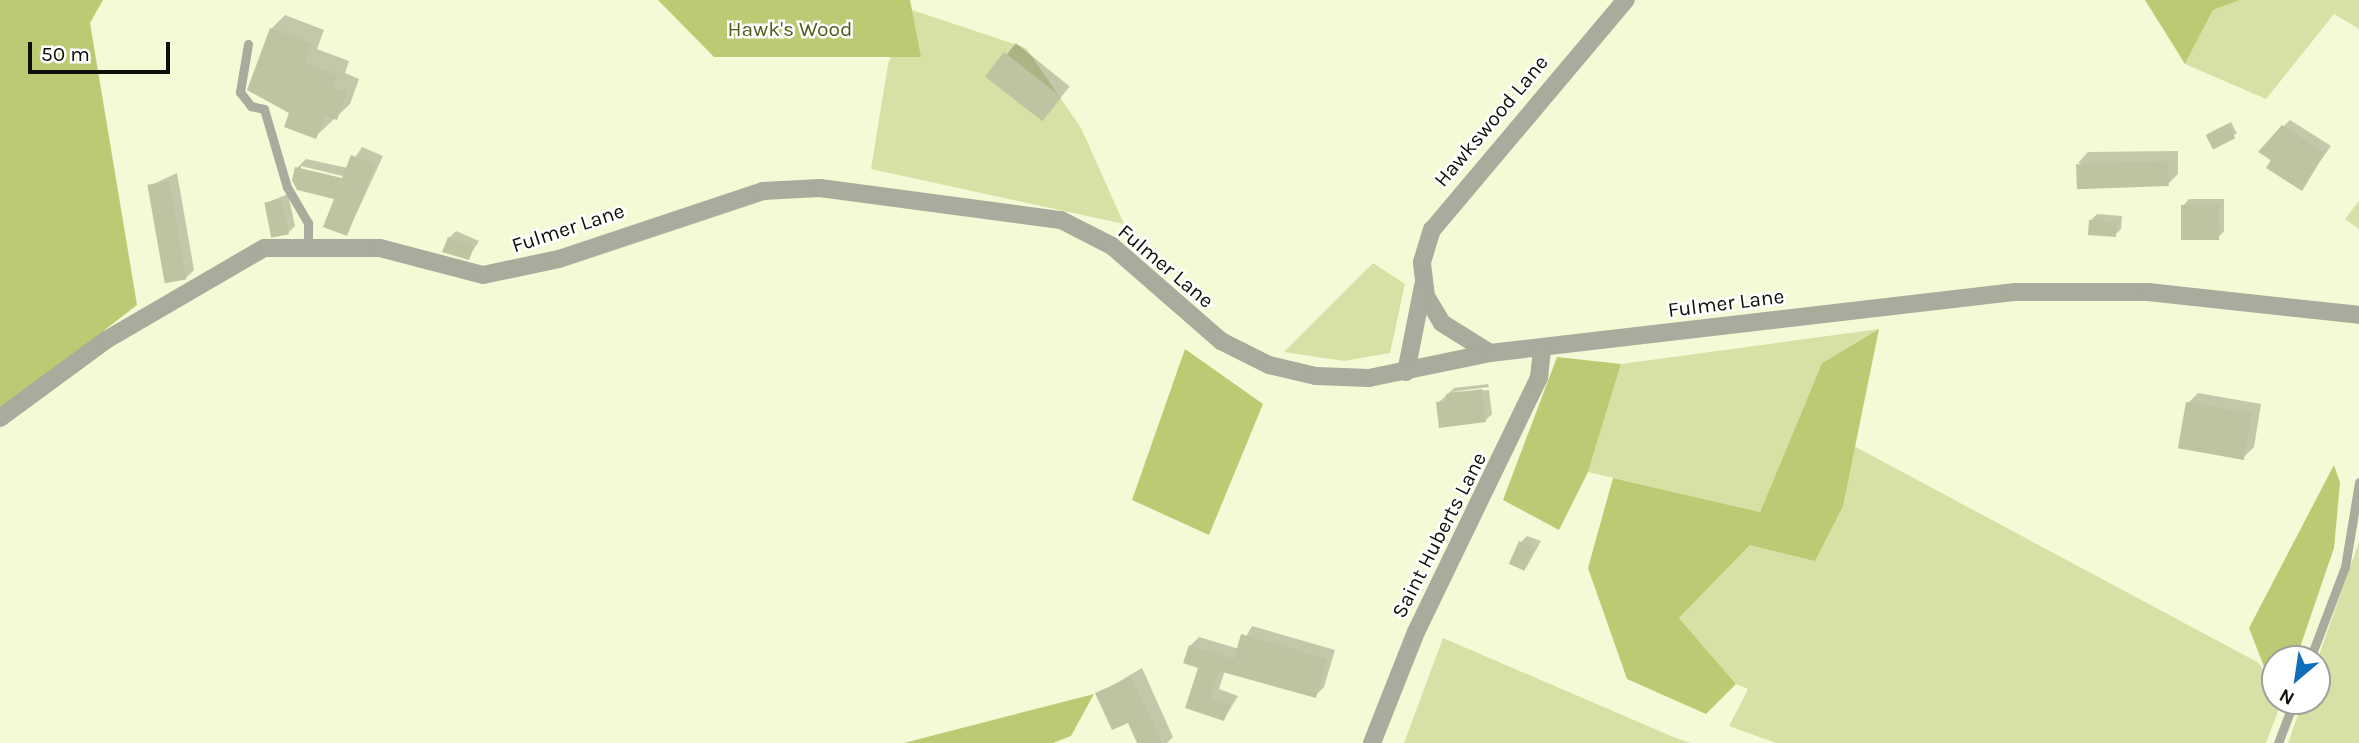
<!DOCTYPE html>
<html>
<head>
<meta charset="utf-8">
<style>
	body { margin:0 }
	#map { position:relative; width:2359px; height:743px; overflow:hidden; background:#f4fad6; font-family:Karla,sans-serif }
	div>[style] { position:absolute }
	.green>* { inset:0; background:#d8e1a5 }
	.forest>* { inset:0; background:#beca73 }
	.shadow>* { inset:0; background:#0003; transform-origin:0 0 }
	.building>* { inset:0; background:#bec4a1; transform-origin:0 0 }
	.service>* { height:9px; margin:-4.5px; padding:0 4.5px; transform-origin:4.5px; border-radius:4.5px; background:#a9ab9c }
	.minor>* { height:18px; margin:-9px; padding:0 9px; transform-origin:9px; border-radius:9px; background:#a9ab9c }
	span { translate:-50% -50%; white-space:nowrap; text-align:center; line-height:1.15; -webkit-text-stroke:5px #fff; paint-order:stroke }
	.park-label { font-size:21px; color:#535a1b }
	.street-label { font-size:21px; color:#0f1005 }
	.north { position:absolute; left:2261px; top:645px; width:70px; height:70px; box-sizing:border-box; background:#fff; border:2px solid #9f9f9b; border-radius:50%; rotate:209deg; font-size:19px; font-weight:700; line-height:28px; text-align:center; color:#0f1005 }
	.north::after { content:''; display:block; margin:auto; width:24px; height:32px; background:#106ebb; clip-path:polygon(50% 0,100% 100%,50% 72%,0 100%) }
	.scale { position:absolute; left:28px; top:42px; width:142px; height:32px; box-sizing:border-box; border:4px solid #0f1005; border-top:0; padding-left:9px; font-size:21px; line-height:24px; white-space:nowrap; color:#0f1005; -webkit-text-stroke:5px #fff; paint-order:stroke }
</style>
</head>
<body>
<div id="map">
	<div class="green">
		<div style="clip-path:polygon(2240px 0,2359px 0,2359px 29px,2334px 14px,2266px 99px,2185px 64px,2213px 10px)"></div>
		<div style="clip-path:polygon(912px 10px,1026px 48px,1081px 128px,1124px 224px,871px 169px,888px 64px)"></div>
		<div style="clip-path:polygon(2359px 201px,2359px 229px,2345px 219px)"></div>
		<div style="clip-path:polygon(1373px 263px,1405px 284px,1390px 353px,1344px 361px,1284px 352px)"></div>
		<div style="clip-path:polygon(1879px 329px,1822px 363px,1760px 512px,1588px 472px,1621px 364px)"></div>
		<div style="clip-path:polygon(1852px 445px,2259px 663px,2280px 706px,2266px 743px,1776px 743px,1729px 726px,1748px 689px,1736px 684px,1679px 618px,1750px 545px,1843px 506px)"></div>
		<div style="clip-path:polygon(2359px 542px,2359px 743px,2288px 743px,2303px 701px,2317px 701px,2317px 661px)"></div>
		<div style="clip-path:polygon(1443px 638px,1671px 736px,1690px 743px,1404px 743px)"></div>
	</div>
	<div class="forest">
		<div style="clip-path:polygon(0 0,103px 0,90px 23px,137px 305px,0 411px)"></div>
		<div style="clip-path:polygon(658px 0,910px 0,921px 57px,714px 57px)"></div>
		<div style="clip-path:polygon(2145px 0,2240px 0,2213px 10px,2185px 64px)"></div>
		<div style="clip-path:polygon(1879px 329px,1843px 506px,1815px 561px,1750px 545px,1679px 618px,1736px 684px,1706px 714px,1627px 679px,1588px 568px,1613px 478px,1760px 512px,1822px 363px)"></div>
		<div style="clip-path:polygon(1185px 349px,1263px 404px,1209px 535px,1132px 500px)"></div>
		<div style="clip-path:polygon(1557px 357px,1621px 364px,1588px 472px,1559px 530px,1503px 500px)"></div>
		<div style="clip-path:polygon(2334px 465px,2340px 483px,2334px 548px,2296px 659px,2275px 659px,2275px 695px,2249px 628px)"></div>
		<div style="clip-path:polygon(1094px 694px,1071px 736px,1053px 743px,904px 743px)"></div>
	</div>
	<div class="shadow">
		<div style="clip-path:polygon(285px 15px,324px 30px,317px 49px,349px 61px,345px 73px,359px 79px,350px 104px,315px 137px,291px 112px,271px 29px)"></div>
		<div style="left:1016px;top:43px;width:69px;height:44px;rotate:39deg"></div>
		<div style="clip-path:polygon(2290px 120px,2331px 146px,2301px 188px,2260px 151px)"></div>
		<div style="left:2231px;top:122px;width:13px;height:26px;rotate:63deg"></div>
		<div style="clip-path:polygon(evenodd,362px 147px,383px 156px,347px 234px,336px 198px,297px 168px,306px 159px,348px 168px,362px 147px,301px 166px,351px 178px,350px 182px,301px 170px,301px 166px)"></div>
		<div style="clip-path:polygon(2178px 151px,2178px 174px,2168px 184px,2078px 163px,2088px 152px)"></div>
		<div style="clip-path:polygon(177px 173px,194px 270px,185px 279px,149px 186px)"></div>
		<div style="clip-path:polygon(288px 194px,295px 226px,288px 233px,266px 203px)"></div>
		<div style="clip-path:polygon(2189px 199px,2224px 199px,2224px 231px,2218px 238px,2183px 206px)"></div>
		<div style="clip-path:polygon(2097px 214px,2122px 216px,2121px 229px,2115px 235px,2090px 221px)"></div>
		<div style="clip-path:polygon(456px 231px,479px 241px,468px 258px,449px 238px)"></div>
		<div style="clip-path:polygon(1488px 384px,1489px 387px,1450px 392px,1454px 388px)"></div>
		<div style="clip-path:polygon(1489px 390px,1492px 414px,1485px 421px,1438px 403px,1450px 392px)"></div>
		<div style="clip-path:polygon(2198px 393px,2261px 404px,2254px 447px,2244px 457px,2188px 403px)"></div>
		<div style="clip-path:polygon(1527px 536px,1541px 541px,1526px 568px,1521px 542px)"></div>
		<div style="clip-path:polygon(1252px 626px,1335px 650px,1324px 687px,1315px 696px,1225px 670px,1219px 689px,1238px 696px,1224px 719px,1187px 707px,1201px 667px,1190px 646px,1199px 637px,1239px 649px)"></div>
		<div style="clip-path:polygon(1142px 668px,1173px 737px,1167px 743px,1139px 743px,1129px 721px,1098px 694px)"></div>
	</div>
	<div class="building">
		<div style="clip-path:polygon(270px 28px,312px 43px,305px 63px,337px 75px,332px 87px,347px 92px,337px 120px,325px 116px,316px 139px,284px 127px,289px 113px,247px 90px)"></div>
		<div style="left:1004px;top:52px;width:73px;height:31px;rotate:38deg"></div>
		<div style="left:2228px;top:124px;width:16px;height:25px;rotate:63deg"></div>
		<div style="clip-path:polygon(2282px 125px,2325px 153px,2302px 191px,2266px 168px,2271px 160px,2258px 152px)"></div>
		<div style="clip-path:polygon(351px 155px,375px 165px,347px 236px,323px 227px,334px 199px,297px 190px,292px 180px,295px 167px,342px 178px)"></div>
		<div style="left:2168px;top:161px;width:25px;height:92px;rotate:88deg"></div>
		<div style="left:169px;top:181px;width:100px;height:22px;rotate:80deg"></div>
		<div style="left:282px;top:199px;width:36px;height:18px;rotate:79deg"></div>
		<div style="left:2181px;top:205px;width:38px;height:35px"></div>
		<div style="left:2089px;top:220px;width:28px;height:15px;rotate:4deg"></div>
		<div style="clip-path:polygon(448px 237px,474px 247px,469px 260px,442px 252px)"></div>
		<div style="clip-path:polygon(1482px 389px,1486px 422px,1439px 428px,1436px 402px,1446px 401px,1446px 394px)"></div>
		<div style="left:2186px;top:402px;width:67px;height:47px;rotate:10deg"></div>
		<div style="left:1519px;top:541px;width:17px;height:25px;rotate:24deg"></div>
		<div style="clip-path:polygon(1241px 634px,1327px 659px,1316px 698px,1219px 671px,1211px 698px,1230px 705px,1224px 721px,1185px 708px,1198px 668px,1183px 663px,1189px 645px,1234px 659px)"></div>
		<div style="clip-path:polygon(1131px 677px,1162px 743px,1137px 743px,1128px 723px,1112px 730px,1095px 693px)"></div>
	</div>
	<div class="service">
		<div style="left:248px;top:44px;width:49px;rotate:99.5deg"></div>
		<div style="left:240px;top:92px;width:18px;rotate:52deg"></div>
		<div style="left:251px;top:106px;width:13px;rotate:13deg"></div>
		<div style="left:264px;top:109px;width:81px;rotate:73.6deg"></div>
		<div style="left:287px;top:187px;width:42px;rotate:59.7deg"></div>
		<div style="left:308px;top:223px;width:22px;rotate:90deg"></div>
		<div style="left:2310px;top:659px;width:98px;rotate:-69.2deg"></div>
		<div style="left:2345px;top:567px;width:86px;rotate:-80.6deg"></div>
		<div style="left:2278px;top:743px;width:45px;rotate:-69.1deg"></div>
	</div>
	<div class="minor">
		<div style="left:1490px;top:353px;width:57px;rotate:-148deg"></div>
		<div style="left:1442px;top:323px;width:31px;rotate:-121deg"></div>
		<div style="left:1426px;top:296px;width:34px;rotate:-97deg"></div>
		<div style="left:1422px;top:262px;width:34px;rotate:-73deg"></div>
		<div style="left:1432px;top:230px;width:301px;rotate:-49.9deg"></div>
		<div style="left:1406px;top:372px;width:88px;rotate:-78.8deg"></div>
		<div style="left:0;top:418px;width:132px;rotate:-36.3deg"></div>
		<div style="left:106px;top:340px;width:183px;rotate:-30.2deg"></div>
		<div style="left:264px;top:248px;width:116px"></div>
		<div style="left:380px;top:248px;width:106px;rotate:14.7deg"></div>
		<div style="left:483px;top:275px;width:78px;rotate:-11.9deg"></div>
		<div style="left:559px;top:259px;width:215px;rotate:-18.4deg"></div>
		<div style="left:763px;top:191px;width:57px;rotate:-3deg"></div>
		<div style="left:820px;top:188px;width:243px;rotate:7.6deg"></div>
		<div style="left:1061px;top:220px;width:57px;rotate:27deg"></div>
		<div style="left:1112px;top:246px;width:145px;rotate:41.1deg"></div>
		<div style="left:1221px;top:341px;width:54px;rotate:26.6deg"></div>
		<div style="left:1269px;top:365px;width:48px;rotate:13.2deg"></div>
		<div style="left:1316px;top:376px;width:53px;rotate:2.2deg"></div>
		<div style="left:1369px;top:378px;width:124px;rotate:-11.7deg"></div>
		<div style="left:1490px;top:353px;width:529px;rotate:-6.63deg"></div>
		<div style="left:2015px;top:292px;width:133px"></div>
		<div style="left:2148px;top:292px;width:212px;rotate:6.2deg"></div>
		<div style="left:1372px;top:743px;width:119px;rotate:-68.4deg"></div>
		<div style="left:1416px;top:632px;width:282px;rotate:-64.2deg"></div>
		<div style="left:1539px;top:378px;width:30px;rotate:-84deg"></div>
	</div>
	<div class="park-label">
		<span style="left:790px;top:29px">Hawk's Wood</span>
	</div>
	<div class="street-label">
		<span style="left:1491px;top:121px;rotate:-50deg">Hawkswood Lane</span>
		<span style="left:568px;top:228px;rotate:-18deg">Fulmer Lane</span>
		<span style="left:1166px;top:266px;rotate:40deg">Fulmer Lane</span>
		<span style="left:1726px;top:303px;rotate:-7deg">Fulmer Lane</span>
		<span style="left:1439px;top:535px;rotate:-63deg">Saint Huberts Lane</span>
	</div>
	<div class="north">N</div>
	<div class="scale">50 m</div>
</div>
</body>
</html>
